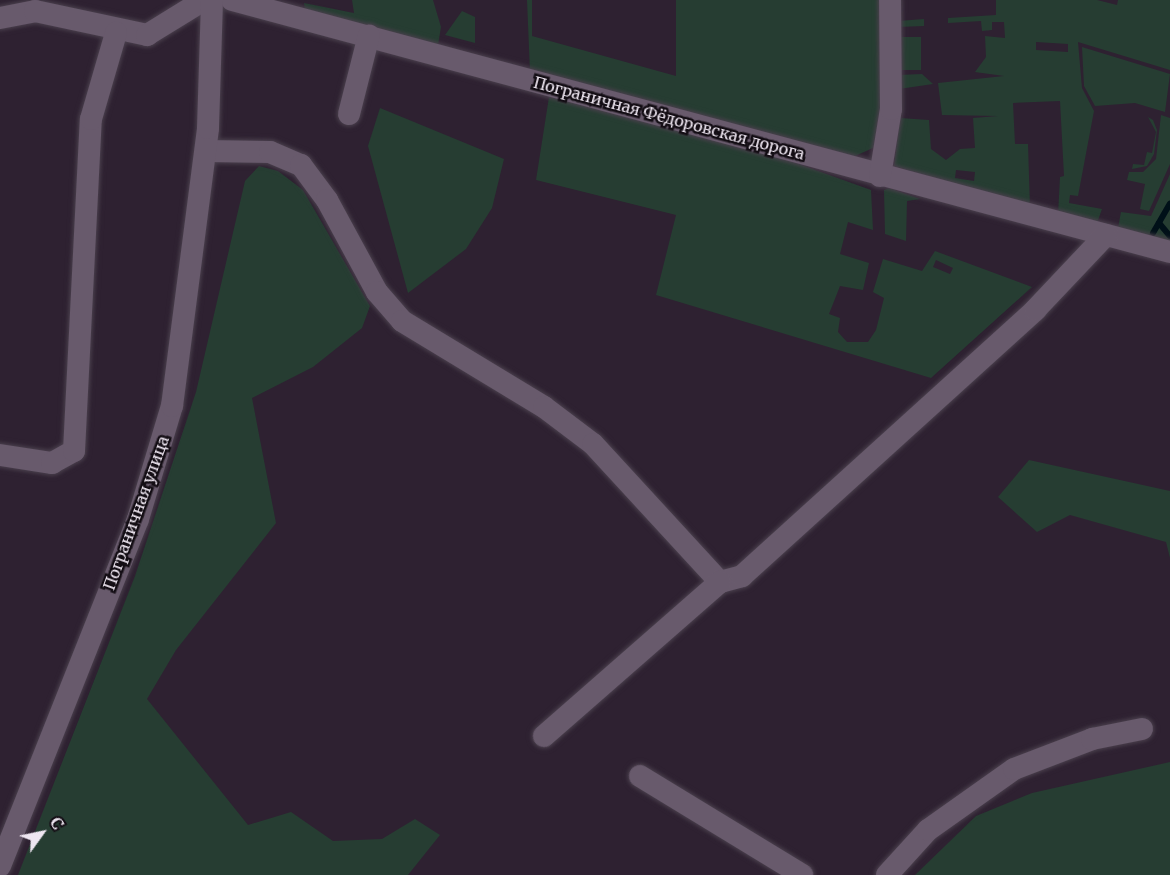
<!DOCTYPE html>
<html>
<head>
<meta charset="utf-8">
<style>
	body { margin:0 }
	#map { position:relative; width:1170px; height:875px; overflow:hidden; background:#2e2131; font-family:Merriweather,serif }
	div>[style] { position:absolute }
	.green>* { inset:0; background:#263d32; transform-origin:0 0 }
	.stream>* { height:6px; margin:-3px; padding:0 3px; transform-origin:3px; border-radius:3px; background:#001018 }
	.roads { filter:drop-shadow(0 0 2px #4a404d) drop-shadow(0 0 2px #4a404d) }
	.minor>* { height:22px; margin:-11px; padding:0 11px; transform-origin:11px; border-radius:11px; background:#685a6c }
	span { translate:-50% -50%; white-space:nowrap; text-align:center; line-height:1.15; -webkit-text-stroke:5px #130d14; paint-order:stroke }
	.street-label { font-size:16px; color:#eee6f1 }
	.north { position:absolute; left:12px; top:803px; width:60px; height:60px; -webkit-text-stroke:4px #130d14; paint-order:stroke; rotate:57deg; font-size:16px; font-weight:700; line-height:24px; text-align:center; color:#eee6f1 }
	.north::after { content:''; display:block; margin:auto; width:21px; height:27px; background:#eee6f1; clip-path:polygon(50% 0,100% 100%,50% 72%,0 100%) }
</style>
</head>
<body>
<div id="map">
	<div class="green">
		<div style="clip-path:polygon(352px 0,433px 0,441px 27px,438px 45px,305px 10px,304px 3px,354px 13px)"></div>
		<div style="clip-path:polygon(527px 0,532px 0,532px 36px,676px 76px,676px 0,884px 0,887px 60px,875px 147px,853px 157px,530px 72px)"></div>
		<div style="clip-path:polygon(evenodd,996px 0,1097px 0,1117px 5px,1118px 0,1170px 0,1170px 70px,1078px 42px,1082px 88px,1094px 111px,1078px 196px,1070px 195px,1069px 203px,1102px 209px,1097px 223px,1058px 215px,1060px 177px,1064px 176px,1060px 101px,1013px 103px,1015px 144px,1028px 144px,1030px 207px,894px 166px,900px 118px,929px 120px,931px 149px,946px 160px,960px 149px,975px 148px,973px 118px,998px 116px,942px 115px,938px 83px,1004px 76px,975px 72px,986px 57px,985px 36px,1005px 38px,1004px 22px,992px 22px,992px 30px,982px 31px,981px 21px,948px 23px,948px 18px,996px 15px,996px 0,1036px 42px,1068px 44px,1068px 52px,1036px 50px,1036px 42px,996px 0,956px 170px,975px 172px,974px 181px,955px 178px,956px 170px)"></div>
		<div style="clip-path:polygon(462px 11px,475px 17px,475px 43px,445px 35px)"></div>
		<div style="clip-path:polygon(924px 19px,924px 26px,898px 27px,898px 21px)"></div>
		<div style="left:898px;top:37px;width:23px;height:33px"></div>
		<div style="clip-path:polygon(1082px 47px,1170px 74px,1165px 112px,1135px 103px,1095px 106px,1084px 86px)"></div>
		<div style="clip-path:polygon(922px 74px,933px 84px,899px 89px,898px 75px)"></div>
		<div style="clip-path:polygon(evenodd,549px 97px,771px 154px,871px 190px,873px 230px,848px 222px,840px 254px,869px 263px,863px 290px,840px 286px,829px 314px,840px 318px,838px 332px,847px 342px,868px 342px,876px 330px,884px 298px,873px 292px,883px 259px,922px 271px,935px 251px,1032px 287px,931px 378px,656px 295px,676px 215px,536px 180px,549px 97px,936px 260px,953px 268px,950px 274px,933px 267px,936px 260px)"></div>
		<div style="clip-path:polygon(380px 108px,504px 159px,492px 208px,466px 249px,408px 293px,368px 146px)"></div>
		<div style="clip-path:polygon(1161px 115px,1170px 118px,1170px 164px,1149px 211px,1140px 209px,1145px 184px,1127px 180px,1129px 172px,1143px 172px,1156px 159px)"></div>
		<div style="clip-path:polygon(1148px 117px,1153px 120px,1157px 130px,1154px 154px,1147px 166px,1132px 169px,1133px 164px,1144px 165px,1147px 152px,1152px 153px,1156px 132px)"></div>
		<div style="clip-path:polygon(259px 166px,278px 171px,303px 190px,370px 306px,362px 328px,313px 367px,252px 398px,276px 523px,176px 650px,147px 699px,248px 825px,291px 812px,333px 841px,382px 839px,415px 819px,440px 835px,408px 875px,18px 875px,135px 576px,196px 392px,245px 181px)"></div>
		<div style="clip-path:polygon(1170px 174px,1170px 244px,1118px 228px,1121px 212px,1151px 216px)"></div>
		<div style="clip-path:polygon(889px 188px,920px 199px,907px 201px,906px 241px,885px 234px,884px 190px)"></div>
		<div style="clip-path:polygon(1029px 460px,1170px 491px,1170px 558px,1166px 542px,1070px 515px,1037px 532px,998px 497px)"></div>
		<div style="clip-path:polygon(1170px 762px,1170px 875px,915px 875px,976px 816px,1032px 793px)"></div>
	</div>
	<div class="stream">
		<div style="left:1159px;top:223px;width:17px;rotate:50deg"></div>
		<div style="left:1153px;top:233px;width:34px;rotate:-60deg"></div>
	</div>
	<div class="roads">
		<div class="minor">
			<div style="left:232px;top:0;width:971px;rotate:15.04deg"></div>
			<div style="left:0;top:18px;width:36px;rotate:-11deg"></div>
			<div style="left:35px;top:11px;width:115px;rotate:12.1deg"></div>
			<div style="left:147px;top:35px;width:67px;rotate:-31.6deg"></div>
			<div style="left:349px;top:114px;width:81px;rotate:-75.8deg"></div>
			<div style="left:206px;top:151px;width:64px;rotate:0.9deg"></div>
			<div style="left:270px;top:152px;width:34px;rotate:23deg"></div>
			<div style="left:301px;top:165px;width:44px;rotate:53.4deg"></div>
			<div style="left:327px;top:200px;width:105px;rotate:61.5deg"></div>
			<div style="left:377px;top:292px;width:38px;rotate:49deg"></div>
			<div style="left:402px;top:321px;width:166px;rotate:31.2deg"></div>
			<div style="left:544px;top:407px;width:61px;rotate:37.1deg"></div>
			<div style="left:593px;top:444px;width:188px;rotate:47.4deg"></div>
			<div style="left:720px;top:582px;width:23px;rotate:-15deg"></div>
			<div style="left:742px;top:576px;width:396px;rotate:-42.2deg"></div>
			<div style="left:1035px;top:310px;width:103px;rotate:-46.6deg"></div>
			<div style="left:880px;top:176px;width:68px;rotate:-80.7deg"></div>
			<div style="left:891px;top:109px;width:109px;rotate:-90.5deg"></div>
			<div style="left:0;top:455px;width:53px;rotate:8.7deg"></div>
			<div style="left:52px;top:463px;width:25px;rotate:-29deg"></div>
			<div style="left:74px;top:451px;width:332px;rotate:-87.1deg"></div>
			<div style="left:91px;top:119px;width:90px;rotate:-73.8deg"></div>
			<div style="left:544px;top:736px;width:234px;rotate:-41.2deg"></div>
			<div style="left:640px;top:776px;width:190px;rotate:31.4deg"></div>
			<div style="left:0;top:866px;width:373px;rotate:-68.3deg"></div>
			<div style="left:138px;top:519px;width:118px;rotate:-73.3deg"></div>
			<div style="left:172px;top:406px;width:280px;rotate:-82.6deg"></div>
			<div style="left:208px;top:128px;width:128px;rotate:-88.2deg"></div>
			<div style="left:887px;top:875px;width:61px;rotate:-47.7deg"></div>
			<div style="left:928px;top:830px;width:105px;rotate:-35.3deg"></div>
			<div style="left:1014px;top:769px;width:84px;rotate:-21deg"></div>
			<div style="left:1092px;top:739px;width:51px;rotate:-11.3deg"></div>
		</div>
	</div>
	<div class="street-label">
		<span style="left:669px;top:118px;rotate:15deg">Пограничная Фёдоровская дорога</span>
		<span style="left:136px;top:513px;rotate:-70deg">Пограничная улица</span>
	</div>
	<div class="north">С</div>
</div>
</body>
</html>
